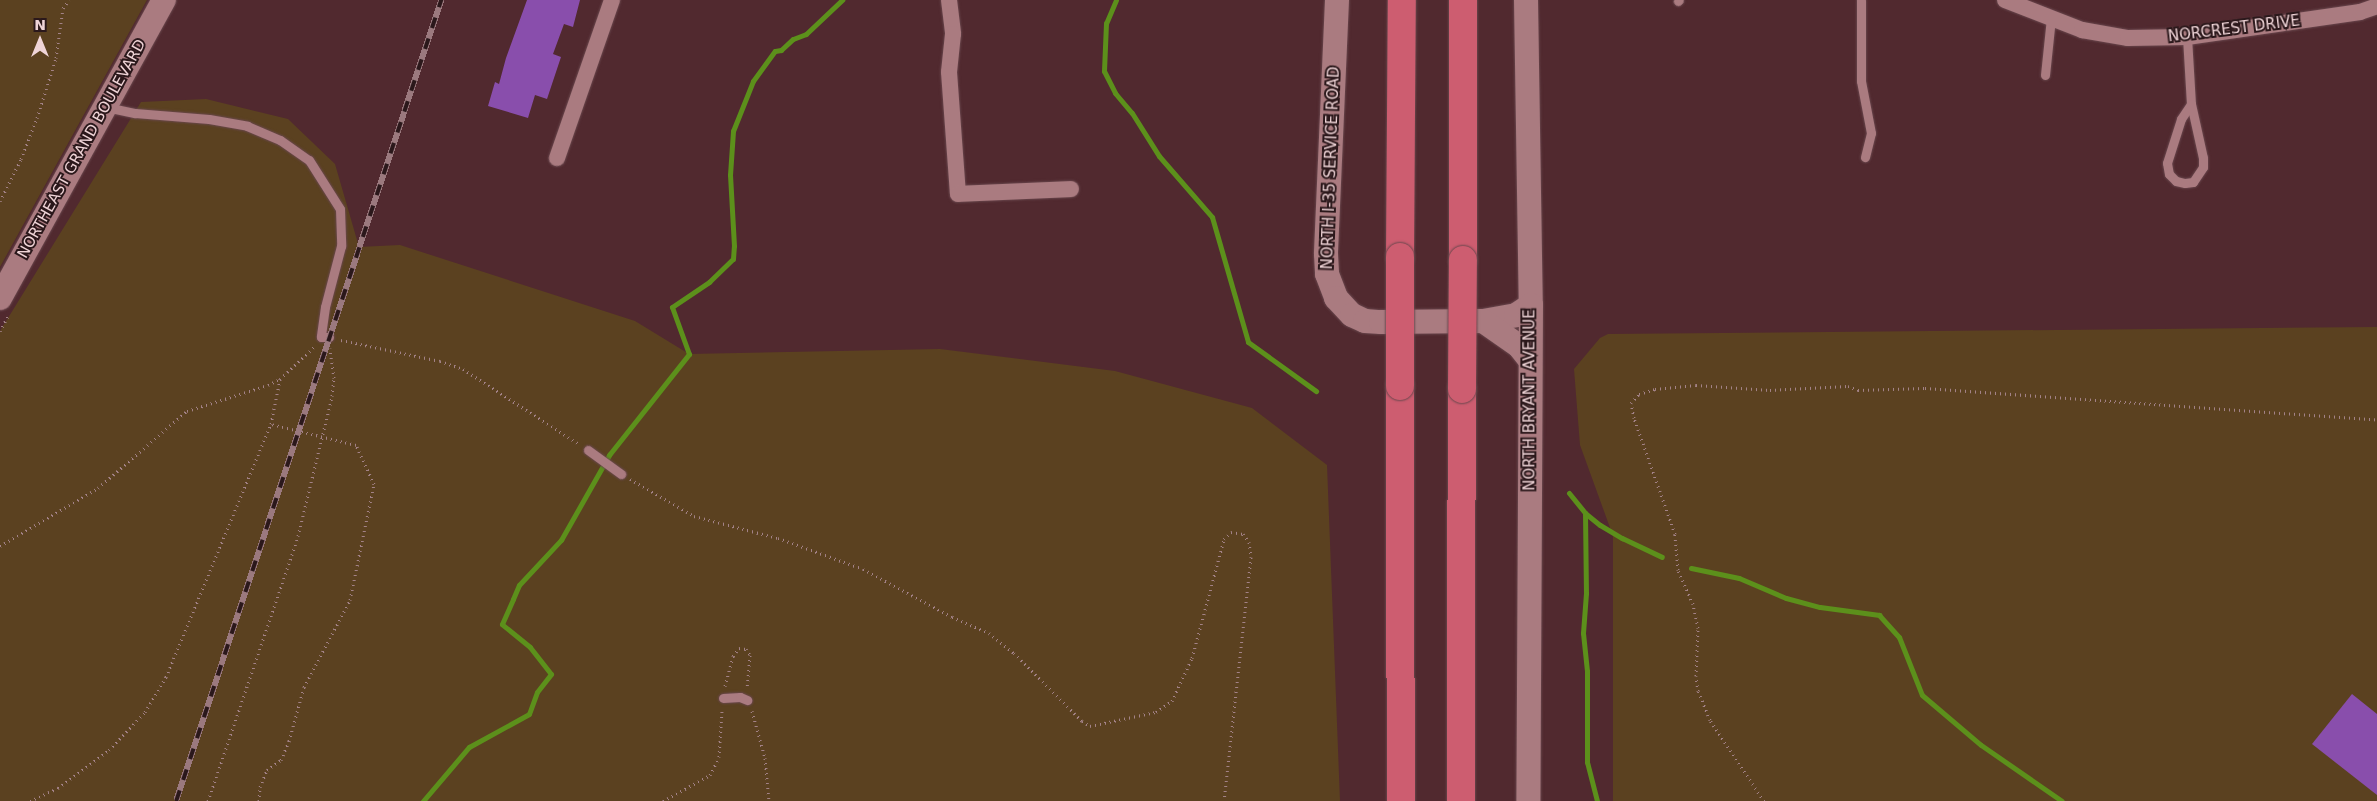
<!DOCTYPE html>
<html>
<head>
<meta charset="utf-8">
<style>
	body { margin:0 }
	#map { position:relative; width:2377px; height:801px; overflow:hidden; background:#51292f; font-family:"DejaVu Sans",sans-serif }
	div>[style] { position:absolute }
	.green>* { inset:0; background:#5b4120 }
	.stream>* { height:5px; margin:-2.5px; padding:0 2.5px; transform-origin:2.5px; border-radius:2.5px; background:#5c901b }
	.building>* { inset:0; background:#894eac }
	.path>* { height:3px; margin-top:-1.5px; transform-origin:0; background:repeating-linear-gradient(90deg,#a38287 0 1px,transparent 0 5px) }
	.roads { filter:drop-shadow(0 0 1px #69474d) drop-shadow(0 0 1px #69474d) }
	.lane>* { height:9px; margin:-4.5px; padding:0 4.5px; transform-origin:4.5px; border-radius:4.5px; background:#aa7b80 }
	.street>* { height:16px; margin:-8px; padding:0 8px; transform-origin:8px; border-radius:8px; background:#aa7b80 }
	.secondary>* { height:24px; margin:-12px; padding:0 12px; transform-origin:12px; border-radius:12px; background:#aa7b80 }
	.highway>* { height:28px; margin:-14px; padding:0 14px; transform-origin:14px; border-radius:14px; background:#cd5d70 }
	.rail>* { height:5.5px; margin-top:-2.75px; transform-origin:0; background:repeating-linear-gradient(90deg,#2b181b 0 11px,#9b797e 0 22px); box-sizing:border-box; border-block:1px solid #9b797e }
	.bridges { filter:drop-shadow(0 0 1px #69474d) drop-shadow(0 0 1px #69474d) }
	.highway-bridge>* { height:28px; margin:-14px; padding:0 14px; transform-origin:14px; border-radius:14px; background:#cd5d70 }
	span { translate:-50% -50%; white-space:nowrap; text-align:center; line-height:1.15; -webkit-text-stroke:4px #2b181b; paint-order:stroke }
	.street-label { font-size:15px; color:#efd4d7 }
	.north { position:absolute; left:15px; top:15px; width:50px; height:50px; -webkit-text-stroke:4px #2b181b; paint-order:stroke; rotate:0deg; font-size:14px; font-weight:700; line-height:20px; text-align:center; color:#efd4d7 }
	.north::after { content:''; display:block; margin:auto; width:18px; height:22px; background:#efd4d7; clip-path:polygon(50% 0,100% 100%,50% 72%,0 100%) }
</style>
</head>
<body>
<div id="map">
	<div class="green">
		<div style="clip-path:polygon(0 0,147px 0,0 267px)"></div>
		<div style="clip-path:polygon(206px 99px,288px 119px,335px 164px,359px 247px,400px 245px,635px 321px,689px 354px,940px 349px,1115px 371px,1252px 408px,1327px 465px,1340px 801px,0 801px,0 331px,141px 102px)"></div>
		<div style="clip-path:polygon(2377px 327px,2377px 801px,1613px 801px,1613px 536px,1580px 445px,1574px 369px,1600px 338px,1608px 334px)"></div>
	</div>
	<div class="stream">
		<div style="left:1116px;top:0;width:25px;rotate:113deg"></div>
		<div style="left:1106px;top:23px;width:48px;rotate:92.4deg"></div>
		<div style="left:1104px;top:71px;width:25px;rotate:63deg"></div>
		<div style="left:1115px;top:93px;width:26px;rotate:50deg"></div>
		<div style="left:1132px;top:113px;width:51px;rotate:57.9deg"></div>
		<div style="left:1159px;top:156px;width:81px;rotate:49deg"></div>
		<div style="left:1212px;top:217px;width:130px;rotate:73.9deg"></div>
		<div style="left:1248px;top:342px;width:84px;rotate:35.8deg"></div>
		<div style="left:1569px;top:493px;width:26px;rotate:51deg"></div>
		<div style="left:1585px;top:513px;width:19px;rotate:39deg"></div>
		<div style="left:1600px;top:525px;width:26px;rotate:31deg"></div>
		<div style="left:1622px;top:538px;width:44px;rotate:25.4deg"></div>
		<div style="left:1585px;top:513px;width:80px;rotate:89.3deg"></div>
		<div style="left:1586px;top:593px;width:40px;rotate:94.3deg"></div>
		<div style="left:1583px;top:633px;width:38px;rotate:84deg"></div>
		<div style="left:1587px;top:671px;width:91px;rotate:90deg"></div>
		<div style="left:1587px;top:762px;width:40px;rotate:75.6deg"></div>
		<div style="left:1691px;top:568px;width:49px;rotate:11.8deg"></div>
		<div style="left:1739px;top:578px;width:51px;rotate:23.1deg"></div>
		<div style="left:1786px;top:598px;width:35px;rotate:15deg"></div>
		<div style="left:1820px;top:607px;width:60px;rotate:7.7deg"></div>
		<div style="left:1879px;top:615px;width:30px;rotate:48deg"></div>
		<div style="left:1899px;top:637px;width:62px;rotate:68.4deg"></div>
		<div style="left:1922px;top:695px;width:77px;rotate:40.3deg"></div>
		<div style="left:1981px;top:745px;width:98px;rotate:34.7deg"></div>
		<div style="left:423px;top:801px;width:71px;rotate:-49.6deg"></div>
		<div style="left:469px;top:747px;width:68px;rotate:-28.8deg"></div>
		<div style="left:529px;top:714px;width:23px;rotate:-70deg"></div>
		<div style="left:537px;top:692px;width:23px;rotate:-52deg"></div>
		<div style="left:551px;top:674px;width:34px;rotate:-128deg"></div>
		<div style="left:530px;top:647px;width:36px;rotate:-141deg"></div>
		<div style="left:502px;top:624px;width:27px;rotate:-66deg"></div>
		<div style="left:513px;top:599px;width:15px;rotate:-67deg"></div>
		<div style="left:519px;top:585px;width:62px;rotate:-47deg"></div>
		<div style="left:561px;top:540px;width:98px;rotate:-60.5deg"></div>
		<div style="left:609px;top:455px;width:129px;rotate:-51.6deg"></div>
		<div style="left:689px;top:354px;width:50px;rotate:-109.9deg"></div>
		<div style="left:672px;top:307px;width:45px;rotate:-34deg"></div>
		<div style="left:709px;top:282px;width:33px;rotate:-44deg"></div>
		<div style="left:733px;top:259px;width:13px;rotate:-86deg"></div>
		<div style="left:734px;top:246px;width:71px;rotate:-93.2deg"></div>
		<div style="left:730px;top:175px;width:44px;rotate:-86.1deg"></div>
		<div style="left:733px;top:131px;width:54px;rotate:-68.2deg"></div>
		<div style="left:753px;top:81px;width:37px;rotate:-54deg"></div>
		<div style="left:775px;top:51px;width:6px;rotate:-9deg"></div>
		<div style="left:781px;top:50px;width:16px;rotate:-43deg"></div>
		<div style="left:793px;top:39px;width:14px;rotate:-21deg"></div>
		<div style="left:806px;top:34px;width:50px;rotate:-43.4deg"></div>
	</div>
	<div class="building">
		<div style="clip-path:polygon(527px 0,580px 0,573px 27px,564px 24px,553px 54px,561px 57px,547px 99px,535px 95px,528px 118px,488px 106px,495px 82px,499px 84px,506px 58px)"></div>
		<div style="clip-path:polygon(2352px 694px,2377px 714px,2377px 795px,2312px 744px)"></div>
	</div>
	<div class="path">
		<div style="left:0;top:201px;width:47px;rotate:-63.4deg"></div>
		<div style="left:21px;top:159px;width:44px;rotate:-68.7deg"></div>
		<div style="left:37px;top:118px;width:63px;rotate:-72.4deg"></div>
		<div style="left:56px;top:58px;width:50px;rotate:-82deg"></div>
		<div style="left:63px;top:8px;width:10px;rotate:-53deg"></div>
		<div style="left:0;top:331px;width:17px;rotate:-62deg"></div>
		<div style="left:341px;top:340px;width:101px;rotate:12deg"></div>
		<div style="left:440px;top:361px;width:24px;rotate:19deg"></div>
		<div style="left:463px;top:369px;width:138px;rotate:32.9deg"></div>
		<div style="left:630px;top:479px;width:74px;rotate:30deg"></div>
		<div style="left:694px;top:516px;width:87px;rotate:14.7deg"></div>
		<div style="left:778px;top:538px;width:90px;rotate:20deg"></div>
		<div style="left:863px;top:569px;width:101px;rotate:28.3deg"></div>
		<div style="left:952px;top:617px;width:40px;rotate:23.4deg"></div>
		<div style="left:989px;top:633px;width:32px;rotate:39deg"></div>
		<div style="left:1014px;top:653px;width:96px;rotate:45deg"></div>
		<div style="left:1082px;top:721px;width:9px;rotate:32deg"></div>
		<div style="left:1090px;top:726px;width:67px;rotate:-12deg"></div>
		<div style="left:1156px;top:712px;width:19px;rotate:-35deg"></div>
		<div style="left:1172px;top:701px;width:47px;rotate:-65.1deg"></div>
		<div style="left:1192px;top:658px;width:123px;rotate:-74.9deg"></div>
		<div style="left:1224px;top:539px;width:10px;rotate:-45deg"></div>
		<div style="left:1231px;top:532px;width:12px;rotate:9deg"></div>
		<div style="left:1243px;top:534px;width:10px;rotate:53deg"></div>
		<div style="left:1249px;top:542px;width:15px;rotate:82deg"></div>
		<div style="left:1251px;top:557px;width:245px;rotate:96.3deg"></div>
		<div style="left:0;top:546px;width:114px;rotate:-30.6deg"></div>
		<div style="left:98px;top:488px;width:118px;rotate:-40.9deg"></div>
		<div style="left:187px;top:411px;width:85px;rotate:-17.8deg"></div>
		<div style="left:268px;top:385px;width:13px;rotate:-27deg"></div>
		<div style="left:280px;top:379px;width:48px;rotate:-43.3deg"></div>
		<div style="left:725px;top:686px;width:31px;rotate:-75deg"></div>
		<div style="left:733px;top:656px;width:10px;rotate:-53deg"></div>
		<div style="left:739px;top:648px;width:7px;rotate:8deg"></div>
		<div style="left:746px;top:649px;width:7px;rotate:56deg"></div>
		<div style="left:750px;top:655px;width:33px;rotate:95deg"></div>
		<div style="left:752px;top:711px;width:49px;rotate:74.5deg"></div>
		<div style="left:765px;top:758px;width:43px;rotate:84.7deg"></div>
		<div style="left:30px;top:801px;width:31px;rotate:-25deg"></div>
		<div style="left:58px;top:788px;width:64px;rotate:-36.7deg"></div>
		<div style="left:109px;top:750px;width:52px;rotate:-46.5deg"></div>
		<div style="left:145px;top:712px;width:41px;rotate:-59deg"></div>
		<div style="left:166px;top:677px;width:274px;rotate:-67.5deg"></div>
		<div style="left:271px;top:424px;width:46px;rotate:-78.7deg"></div>
		<div style="left:208px;top:801px;width:280px;rotate:-71.2deg"></div>
		<div style="left:298px;top:536px;width:144px;rotate:-76.3deg"></div>
		<div style="left:332px;top:396px;width:18px;rotate:-84deg"></div>
		<div style="left:334px;top:378px;width:30px;rotate:-98deg"></div>
		<div style="left:259px;top:801px;width:14px;rotate:-86deg"></div>
		<div style="left:260px;top:787px;width:18px;rotate:-68deg"></div>
		<div style="left:267px;top:770px;width:17px;rotate:-36deg"></div>
		<div style="left:281px;top:760px;width:21px;rotate:-67deg"></div>
		<div style="left:289px;top:741px;width:56px;rotate:-74.5deg"></div>
		<div style="left:304px;top:687px;width:98px;rotate:-62.1deg"></div>
		<div style="left:350px;top:600px;width:118px;rotate:-78.3deg"></div>
		<div style="left:374px;top:484px;width:43px;rotate:-114.8deg"></div>
		<div style="left:356px;top:445px;width:88px;rotate:-166.1deg"></div>
		<div style="left:663px;top:801px;width:54px;rotate:-29deg"></div>
		<div style="left:710px;top:775px;width:20px;rotate:-63deg"></div>
		<div style="left:719px;top:757px;width:47px;rotate:-86.3deg"></div>
		<div style="left:1764px;top:801px;width:97px;rotate:-123.7deg"></div>
		<div style="left:1710px;top:720px;width:31px;rotate:-112deg"></div>
		<div style="left:1698px;top:691px;width:15px;rotate:-98deg"></div>
		<div style="left:1696px;top:676px;width:48px;rotate:-87.6deg"></div>
		<div style="left:1698px;top:628px;width:25px;rotate:-102deg"></div>
		<div style="left:1693px;top:604px;width:37px;rotate:-114deg"></div>
		<div style="left:1678px;top:570px;width:36px;rotate:-95deg"></div>
		<div style="left:1675px;top:534px;width:123px;rotate:-109.5deg"></div>
		<div style="left:1634px;top:418px;width:15px;rotate:-101deg"></div>
		<div style="left:1631px;top:403px;width:12px;rotate:-48deg"></div>
		<div style="left:1639px;top:394px;width:17px;rotate:-17deg"></div>
		<div style="left:1655px;top:389px;width:41px;rotate:-5.6deg"></div>
		<div style="left:1696px;top:385px;width:74px;rotate:3.9deg"></div>
		<div style="left:1770px;top:390px;width:78px;rotate:-2.9deg"></div>
		<div style="left:1848px;top:386px;width:11px;rotate:22deg"></div>
		<div style="left:1858px;top:390px;width:67px;rotate:-1.7deg"></div>
		<div style="left:1925px;top:388px;width:453px;rotate:4deg"></div>
	</div>
	<div class="roads">
		<div class="lane">
			<div style="left:1861px;top:0;width:81px;rotate:90deg"></div>
			<div style="left:1861px;top:81px;width:53px;rotate:79.1deg"></div>
			<div style="left:1871px;top:133px;width:25px;rotate:104deg"></div>
			<div style="left:1678px;top:1px;width:1px;rotate:-45deg"></div>
			<div style="left:2187px;top:37px;width:67px;rotate:86.6deg"></div>
			<div style="left:2191px;top:104px;width:18px;rotate:124deg"></div>
			<div style="left:2181px;top:119px;width:46px;rotate:107.7deg"></div>
			<div style="left:2167px;top:163px;width:11px;rotate:80deg"></div>
			<div style="left:2169px;top:174px;width:10px;rotate:45deg"></div>
			<div style="left:2176px;top:181px;width:9px;rotate:13deg"></div>
			<div style="left:2185px;top:183px;width:8px;rotate:-7deg"></div>
			<div style="left:2193px;top:182px;width:18px;rotate:-56deg"></div>
			<div style="left:2203px;top:167px;width:9px;rotate:-90deg"></div>
			<div style="left:2203px;top:158px;width:55px;rotate:-102.5deg"></div>
			<div style="left:2045px;top:75px;width:57px;rotate:-84deg"></div>
			<div style="left:106px;top:107px;width:30px;rotate:12deg"></div>
			<div style="left:135px;top:113px;width:74px;rotate:4.6deg"></div>
			<div style="left:209px;top:119px;width:39px;rotate:10deg"></div>
			<div style="left:247px;top:126px;width:36px;rotate:23deg"></div>
			<div style="left:280px;top:140px;width:35px;rotate:35deg"></div>
			<div style="left:309px;top:160px;width:58px;rotate:57.7deg"></div>
			<div style="left:340px;top:209px;width:37px;rotate:88deg"></div>
			<div style="left:341px;top:246px;width:63px;rotate:104.7deg"></div>
			<div style="left:325px;top:307px;width:30px;rotate:98deg"></div>
			<div style="left:321px;top:337px;width:8px"></div>
			<div style="left:588px;top:450px;width:41px;rotate:36deg"></div>
			<div style="left:723px;top:698px;width:17px;rotate:-3deg"></div>
			<div style="left:740px;top:697px;width:8px;rotate:23deg"></div>
		</div>
		<div class="street">
			<div style="left:949px;top:0;width:34px;rotate:83deg"></div>
			<div style="left:953px;top:34px;width:38px;rotate:96deg"></div>
			<div style="left:949px;top:72px;width:122px;rotate:85.8deg"></div>
			<div style="left:958px;top:194px;width:113px;rotate:-2.5deg"></div>
			<div style="left:2005px;top:0;width:83px;rotate:21.3deg"></div>
			<div style="left:2082px;top:30px;width:47px;rotate:9.9deg"></div>
			<div style="left:2128px;top:38px;width:59px;rotate:-1deg"></div>
			<div style="left:2187px;top:37px;width:175px;rotate:-8.2deg"></div>
			<div style="left:2360px;top:12px;width:18px;rotate:-19deg"></div>
			<div style="left:557px;top:158px;width:167px;rotate:-70.8deg"></div>
		</div>
		<div class="secondary">
			<div style="left:1337px;top:0;width:254px;rotate:92.5deg"></div>
			<div style="left:1326px;top:254px;width:20px;rotate:87deg"></div>
			<div style="left:1327px;top:274px;width:26px;rotate:69deg"></div>
			<div style="left:1336px;top:298px;width:23px;rotate:47deg"></div>
			<div style="left:1352px;top:315px;width:14px;rotate:25deg"></div>
			<div style="left:1365px;top:321px;width:16px;rotate:4deg"></div>
			<div style="left:1381px;top:322px;width:102px;rotate:-0.6deg"></div>
			<div style="left:1483px;top:321px;width:34px;rotate:-10deg"></div>
			<div style="left:1516px;top:315px;width:18px;rotate:-34deg"></div>
			<div style="left:1526px;top:0;width:305px;rotate:89.1deg"></div>
			<div style="left:1531px;top:305px;width:496px;rotate:90.3deg"></div>
			<div style="left:0;top:298px;width:340px;rotate:-61.2deg"></div>
			<div style="left:1483px;top:321px;width:44px;rotate:34.8deg"></div>
			<div style="left:1519px;top:346px;width:18px;rotate:52deg"></div>
		</div>
		<div class="highway">
			<div style="left:1463px;top:0;width:260px;rotate:90deg"></div>
			<div style="left:1400px;top:257px;width:257px;rotate:-89.6deg"></div>
			<div style="left:1400px;top:386px;width:415px;rotate:89.9deg"></div>
			<div style="left:1461px;top:801px;width:412px;rotate:-89.9deg"></div>
		</div>
	</div>
	<div class="rail">
		<div style="left:176px;top:801px;width:844px;rotate:-71.69deg"></div>
	</div>
	<div class="bridges">
		<div class="highway-bridge">
			<div style="left:1400px;top:257px;width:129px;rotate:90deg"></div>
			<div style="left:1462px;top:389px;width:129px;rotate:-89.6deg"></div>
		</div>
	</div>
	<div class="street-label">
		<span style="left:2234px;top:29px;rotate:-7deg">NORCREST DRIVE</span>
		<span style="left:82px;top:149px;rotate:-61deg">NORTHEAST GRAND BOULEVARD</span>
		<span style="left:1331px;top:168px;rotate:-88deg">NORTH I-35 SERVICE ROAD</span>
		<span style="left:1530px;top:400px;rotate:-90deg">NORTH BRYANT AVENUE</span>
	</div>
	<div class="north">N</div>
</div>
</body>
</html>
